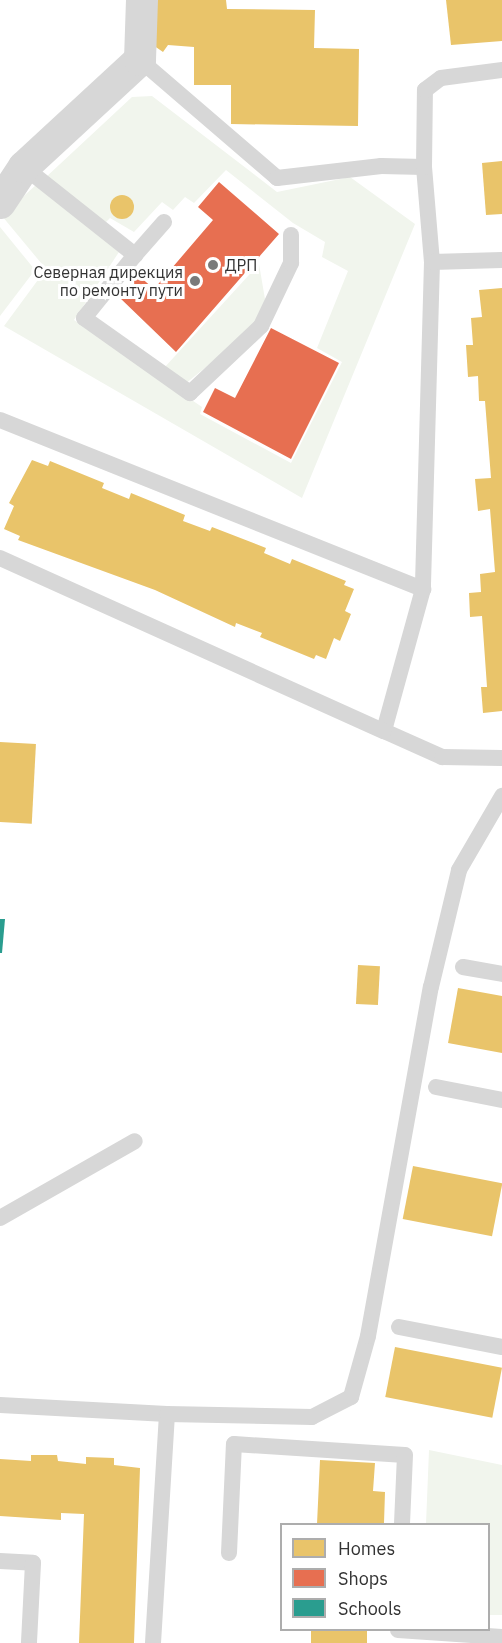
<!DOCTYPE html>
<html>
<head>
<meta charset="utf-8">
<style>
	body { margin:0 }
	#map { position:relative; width:502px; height:1643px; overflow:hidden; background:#fff; font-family:"IBM Plex Sans",sans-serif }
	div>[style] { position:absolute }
	.green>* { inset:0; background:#f1f5ed }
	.homes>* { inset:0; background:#e9c46a; transform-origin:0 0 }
	.round { border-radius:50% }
	.shops>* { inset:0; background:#e76f51 }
	.schools>* { inset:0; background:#2a9d8f }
	.lane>* { height:16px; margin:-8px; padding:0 8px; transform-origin:8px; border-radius:8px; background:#d7d7d7 }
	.street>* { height:32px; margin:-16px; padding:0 16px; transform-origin:16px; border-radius:16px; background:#d7d7d7 }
	.dots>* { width:16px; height:16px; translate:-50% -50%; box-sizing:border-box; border:3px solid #fff; border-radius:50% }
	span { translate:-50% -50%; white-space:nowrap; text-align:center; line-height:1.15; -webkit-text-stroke:6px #fff; paint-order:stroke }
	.poi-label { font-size:16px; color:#333 }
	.left { translate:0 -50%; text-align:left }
	.right { translate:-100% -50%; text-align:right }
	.legend { position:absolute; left:280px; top:1523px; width:210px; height:108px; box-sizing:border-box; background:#fff; border:2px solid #adadad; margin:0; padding:8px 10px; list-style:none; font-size:18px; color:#333 }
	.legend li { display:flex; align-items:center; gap:12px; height:30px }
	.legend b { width:30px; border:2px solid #adadad }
</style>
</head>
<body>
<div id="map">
	<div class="green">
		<div style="clip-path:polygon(152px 96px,277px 192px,350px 177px,415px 224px,302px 498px,4px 326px,46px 269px,2px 216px,37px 184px,119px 252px,74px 320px,202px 407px,200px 414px,291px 463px,342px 362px,317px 348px,348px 271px,322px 257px,325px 242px,293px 223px,226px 170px,194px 203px,185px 197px,173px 210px,162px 202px,134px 232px,110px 218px,104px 224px,45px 178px,132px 97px)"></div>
		<div style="clip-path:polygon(0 227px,35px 270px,0 316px)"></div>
		<div style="clip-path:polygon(259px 264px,266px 305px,257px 326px,185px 384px,164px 368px)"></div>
		<div style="clip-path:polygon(429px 1450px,502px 1465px,502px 1615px,489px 1615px,488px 1524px,426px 1524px)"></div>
	</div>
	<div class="homes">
		<div style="clip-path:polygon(153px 0,226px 0,227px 9px,315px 10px,314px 48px,359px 49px,358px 126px,231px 124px,231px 85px,194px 85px,194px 47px,168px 45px,163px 52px,150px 43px)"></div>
		<div style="clip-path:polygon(446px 0,502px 0,502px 41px,451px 45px)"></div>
		<div style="clip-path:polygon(502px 161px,502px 214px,486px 215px,482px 163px)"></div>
		<div class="round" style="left:110px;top:195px;width:24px;height:24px"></div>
		<div style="clip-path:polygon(502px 288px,502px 711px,483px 713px,481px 687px,487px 687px,482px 616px,470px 617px,469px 593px,481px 592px,480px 574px,495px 572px,490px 509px,478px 511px,475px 479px,491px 478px,485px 401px,479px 401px,478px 376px,468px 377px,466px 345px,473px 345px,471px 318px,482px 317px,479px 290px)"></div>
		<div style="clip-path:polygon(32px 460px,48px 466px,50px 461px,104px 483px,102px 488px,129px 499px,131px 493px,185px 515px,183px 521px,210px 531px,212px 527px,266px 548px,264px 553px,290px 564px,292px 559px,346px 581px,344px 585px,354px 589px,345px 611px,351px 614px,340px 641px,334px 638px,326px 659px,316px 655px,314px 659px,260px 637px,262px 633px,236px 623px,235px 627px,155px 590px,18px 540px,20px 536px,4px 529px,14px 506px,9px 503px)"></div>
		<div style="left:0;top:742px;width:36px;height:80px;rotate:3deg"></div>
		<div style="left:358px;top:965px;width:22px;height:39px;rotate:3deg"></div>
		<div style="clip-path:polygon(458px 988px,502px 996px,502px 1053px,448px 1043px)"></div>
		<div style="left:413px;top:1166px;width:91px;height:54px;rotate:11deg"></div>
		<div style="left:395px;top:1347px;width:109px;height:51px;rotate:11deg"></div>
		<div style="clip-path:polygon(31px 1455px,57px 1455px,58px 1461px,86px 1464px,86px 1457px,114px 1458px,114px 1465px,140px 1468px,134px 1643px,79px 1643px,84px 1514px,61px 1513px,61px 1520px,0 1516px,0 1459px,31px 1461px)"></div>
		<div style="clip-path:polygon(320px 1460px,375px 1463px,373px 1491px,385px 1492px,384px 1523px,317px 1524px)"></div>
		<div style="left:311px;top:1630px;width:56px;height:13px"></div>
	</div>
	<div class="shops">
		<div style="clip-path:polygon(219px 182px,279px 234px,176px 352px,119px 297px,138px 275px,154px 289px,213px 220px,198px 207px)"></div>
		<div style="clip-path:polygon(271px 328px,339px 363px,291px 459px,203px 412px,215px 388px,235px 398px)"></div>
	</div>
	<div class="schools">
		<div style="clip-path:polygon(0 919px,5px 919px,2px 953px,0 953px)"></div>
	</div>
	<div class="lane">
		<div style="left:140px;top:60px;width:181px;rotate:40.7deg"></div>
		<div style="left:277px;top:178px;width:105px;rotate:-6.6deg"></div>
		<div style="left:381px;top:166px;width:43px;rotate:1.3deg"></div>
		<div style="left:424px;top:167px;width:95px;rotate:85.2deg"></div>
		<div style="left:432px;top:262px;width:327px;rotate:91.6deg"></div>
		<div style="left:423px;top:589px;width:147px;rotate:105.4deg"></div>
		<div style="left:384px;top:731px;width:64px;rotate:24.1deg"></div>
		<div style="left:442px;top:757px;width:60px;rotate:1deg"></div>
		<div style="left:24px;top:167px;width:142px;rotate:38.4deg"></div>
		<div style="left:135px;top:255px;width:81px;rotate:129deg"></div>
		<div style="left:84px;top:318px;width:130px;rotate:35.3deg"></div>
		<div style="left:190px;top:393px;width:98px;rotate:-43.3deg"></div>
		<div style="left:261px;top:326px;width:70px;rotate:-64.5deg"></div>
		<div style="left:291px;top:263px;width:28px;rotate:-90deg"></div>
		<div style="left:424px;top:167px;width:77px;rotate:-89.3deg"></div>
		<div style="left:425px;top:90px;width:20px;rotate:-37deg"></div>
		<div style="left:441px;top:78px;width:62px;rotate:-7.5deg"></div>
		<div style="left:135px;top:255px;width:44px;rotate:-48.7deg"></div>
		<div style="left:432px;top:262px;width:70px;rotate:-1.6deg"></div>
		<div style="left:0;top:420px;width:456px;rotate:21.8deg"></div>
		<div style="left:0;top:558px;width:421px;rotate:24.3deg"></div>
		<div style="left:463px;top:967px;width:40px;rotate:10deg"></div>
		<div style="left:436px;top:1087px;width:67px;rotate:11.1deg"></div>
		<div style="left:0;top:1218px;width:155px;rotate:-29.7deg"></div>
		<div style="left:399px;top:1327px;width:105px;rotate:11deg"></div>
		<div style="left:0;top:1405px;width:167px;rotate:3.1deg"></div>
		<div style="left:167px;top:1414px;width:229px;rotate:93.5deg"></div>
		<div style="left:167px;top:1414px;width:145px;rotate:1.2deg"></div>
		<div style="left:312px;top:1417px;width:44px;rotate:-27.1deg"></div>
		<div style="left:351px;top:1397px;width:63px;rotate:-74.4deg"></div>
		<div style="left:368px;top:1336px;width:355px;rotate:-79.8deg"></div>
		<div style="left:431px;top:987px;width:120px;rotate:-76.5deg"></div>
		<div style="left:459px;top:870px;width:86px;rotate:-59.8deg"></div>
		<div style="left:229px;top:1553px;width:109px;rotate:-87.4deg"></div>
		<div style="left:234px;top:1444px;width:171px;rotate:3.7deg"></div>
		<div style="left:405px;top:1455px;width:69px;rotate:92.5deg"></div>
		<div style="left:0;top:1561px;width:33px;rotate:3deg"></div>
		<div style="left:33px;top:1563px;width:80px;rotate:92.9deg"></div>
		<div style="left:398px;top:1630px;width:104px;rotate:3.9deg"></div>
	</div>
	<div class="street">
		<div style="left:0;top:203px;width:43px;rotate:-56.3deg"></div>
		<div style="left:24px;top:167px;width:158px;rotate:-42.7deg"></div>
		<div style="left:140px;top:60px;width:60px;rotate:-88.1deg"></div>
	</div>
	<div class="dots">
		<div style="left:213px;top:265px;background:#7a7a7a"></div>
		<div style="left:195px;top:281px;background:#7a7a7a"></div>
	</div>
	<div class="poi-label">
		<span class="left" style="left:225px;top:265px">ДРП</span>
		<span class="right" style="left:183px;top:281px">Северная дирекция<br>по ремонту пути</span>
	</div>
	<ul class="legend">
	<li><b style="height:16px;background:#e9c46a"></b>Homes</li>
	<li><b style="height:16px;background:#e76f51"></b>Shops</li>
	<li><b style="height:16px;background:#2a9d8f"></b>Schools</li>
	</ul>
</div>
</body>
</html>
